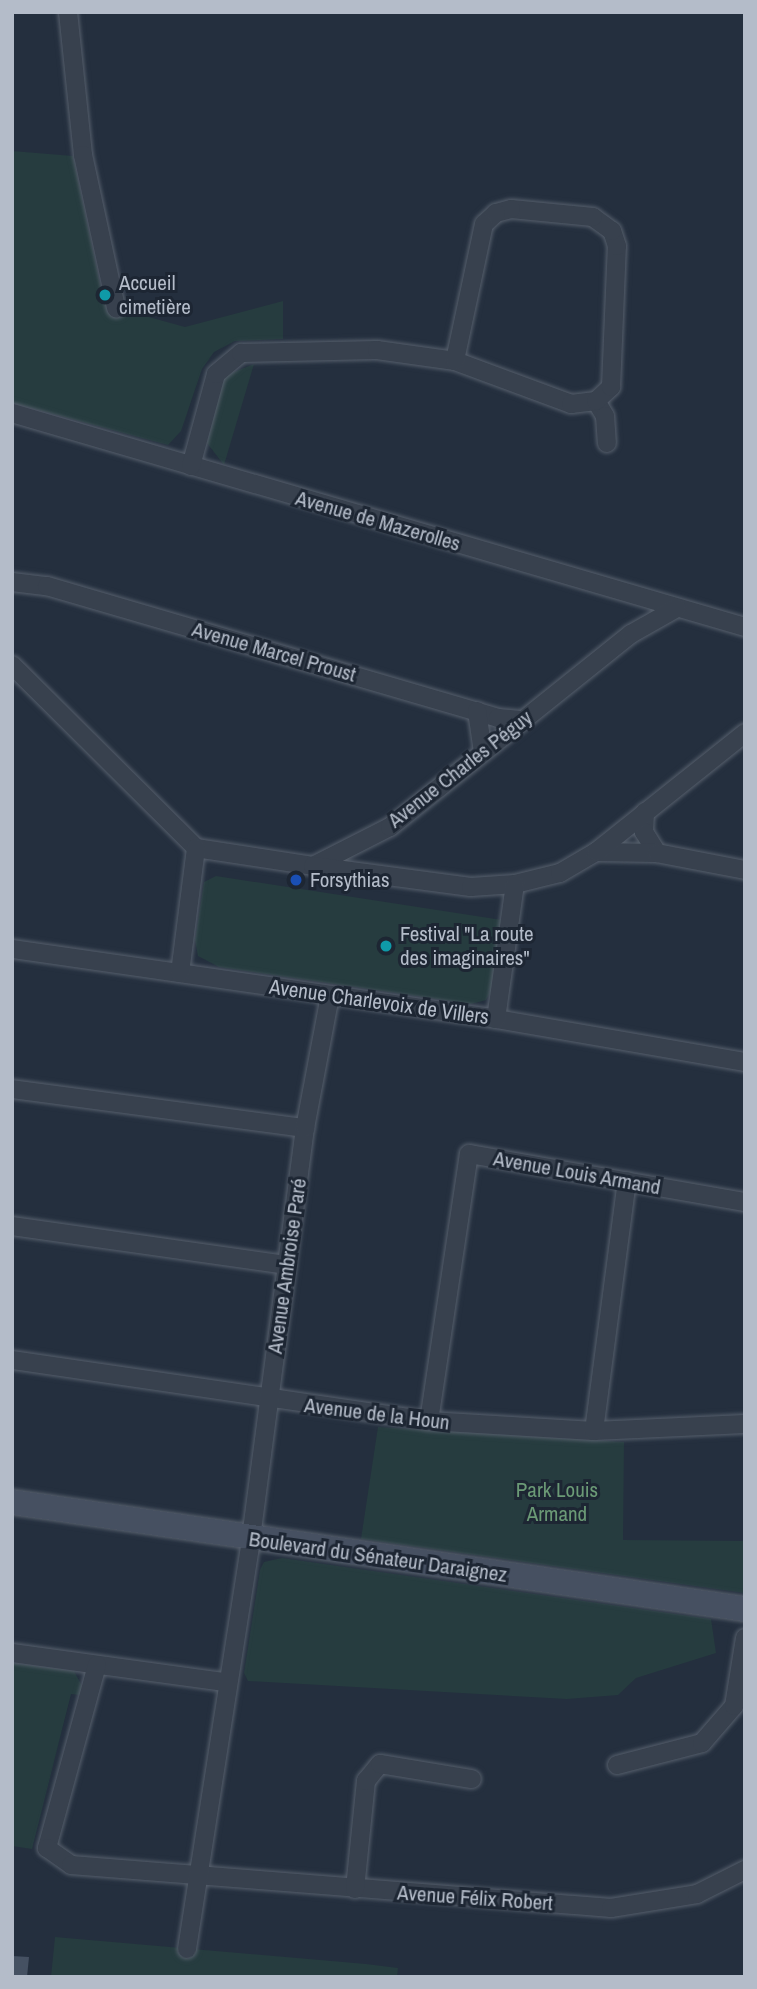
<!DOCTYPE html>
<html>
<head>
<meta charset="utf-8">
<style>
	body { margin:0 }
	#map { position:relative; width:757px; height:1989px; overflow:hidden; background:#242f3e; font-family:"Archivo Narrow",sans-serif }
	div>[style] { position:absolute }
	.green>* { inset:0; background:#263c3f }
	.building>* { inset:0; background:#455162 }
	.roads { filter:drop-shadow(0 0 2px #565f6c) drop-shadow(0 0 2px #565f6c) }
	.street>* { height:18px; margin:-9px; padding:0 9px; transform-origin:9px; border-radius:9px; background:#38414e }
	.secondary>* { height:24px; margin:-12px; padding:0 12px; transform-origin:12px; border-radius:12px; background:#465061 }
	.dots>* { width:19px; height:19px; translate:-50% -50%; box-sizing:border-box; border:4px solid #1d2633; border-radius:50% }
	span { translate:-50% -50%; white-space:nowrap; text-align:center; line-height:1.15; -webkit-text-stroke:6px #1d2633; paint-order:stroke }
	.poi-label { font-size:21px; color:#b4bcc9 }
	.left { translate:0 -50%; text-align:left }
	.street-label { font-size:21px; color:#b4bcc9 }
	.park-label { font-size:21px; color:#6b9a76 }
	.frame { position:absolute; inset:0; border:14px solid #b4bcc9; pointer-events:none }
</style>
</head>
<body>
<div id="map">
	<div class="green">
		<div style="clip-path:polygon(12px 151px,73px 156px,101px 288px,110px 287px,116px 308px,185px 327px,283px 301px,283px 339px,235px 341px,214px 352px,202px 369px,181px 431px,168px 445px,12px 403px)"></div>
		<div style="clip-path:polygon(254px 364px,224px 465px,207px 443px,224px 376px)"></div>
		<div style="clip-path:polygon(216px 876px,502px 920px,496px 982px,486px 1000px,471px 1004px,219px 967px,198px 956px,195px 940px,204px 882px)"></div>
		<div style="clip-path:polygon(378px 1427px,624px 1442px,623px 1540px,745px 1541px,745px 1593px,361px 1539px)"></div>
		<div style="clip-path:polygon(282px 1558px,711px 1619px,716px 1653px,636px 1678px,618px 1695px,567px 1699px,248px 1681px,244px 1673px,260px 1570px,264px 1562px)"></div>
		<div style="clip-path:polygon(12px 1663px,74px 1671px,82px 1686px,80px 1695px,71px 1694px,32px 1849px,12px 1846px)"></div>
		<div style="clip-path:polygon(55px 1937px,366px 1964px,398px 1968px,397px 1977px,51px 1977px)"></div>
	</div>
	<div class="building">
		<div style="clip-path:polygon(12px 1956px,29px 1957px,27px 1977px,12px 1977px)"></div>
	</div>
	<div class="roads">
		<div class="street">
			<div style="left:68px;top:12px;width:144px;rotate:84deg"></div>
			<div style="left:83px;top:155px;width:157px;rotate:77.8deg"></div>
			<div style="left:596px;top:401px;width:17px;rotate:59deg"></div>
			<div style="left:605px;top:416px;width:27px;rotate:86deg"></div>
			<div style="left:12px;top:413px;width:764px;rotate:16.28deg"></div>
			<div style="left:191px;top:466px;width:95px;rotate:-74.8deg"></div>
			<div style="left:216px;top:374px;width:33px;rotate:-40deg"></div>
			<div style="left:241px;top:353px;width:136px;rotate:-1.3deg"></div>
			<div style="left:377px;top:350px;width:79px;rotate:8deg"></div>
			<div style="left:455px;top:361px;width:124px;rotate:20.3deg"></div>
			<div style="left:571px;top:404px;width:25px;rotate:-7deg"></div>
			<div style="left:596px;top:401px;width:21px;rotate:-43deg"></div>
			<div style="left:611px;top:387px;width:141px;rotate:-87.6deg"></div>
			<div style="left:617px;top:246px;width:16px;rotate:-108deg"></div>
			<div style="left:612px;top:231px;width:24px;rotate:-144deg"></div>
			<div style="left:593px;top:217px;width:82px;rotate:-174.4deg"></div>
			<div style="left:511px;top:209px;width:16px;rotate:165deg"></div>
			<div style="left:496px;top:213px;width:16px;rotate:137deg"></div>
			<div style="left:484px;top:224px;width:140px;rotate:102deg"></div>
			<div style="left:12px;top:582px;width:35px;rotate:7deg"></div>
			<div style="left:47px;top:586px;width:470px;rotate:16.3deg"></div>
			<div style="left:498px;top:718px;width:24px;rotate:5deg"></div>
			<div style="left:12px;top:665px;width:260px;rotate:44.8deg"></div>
			<div style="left:196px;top:848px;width:118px;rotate:8.7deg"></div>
			<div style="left:313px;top:866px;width:86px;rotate:-26.9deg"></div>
			<div style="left:390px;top:827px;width:309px;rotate:-38.7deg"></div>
			<div style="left:631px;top:634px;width:53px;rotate:-29.5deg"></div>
			<div style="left:477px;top:711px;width:41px;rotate:81.7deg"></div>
			<div style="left:645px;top:812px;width:20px;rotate:93deg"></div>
			<div style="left:644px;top:832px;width:25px;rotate:58deg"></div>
			<div style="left:596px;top:852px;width:61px;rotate:0.9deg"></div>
			<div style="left:657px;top:853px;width:90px;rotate:10.9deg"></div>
			<div style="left:313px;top:866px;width:159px;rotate:7.6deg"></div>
			<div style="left:471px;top:887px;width:44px;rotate:-3.9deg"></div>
			<div style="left:515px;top:884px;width:46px;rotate:-13.7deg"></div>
			<div style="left:560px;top:873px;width:42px;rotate:-30.3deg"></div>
			<div style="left:596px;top:852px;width:191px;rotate:-38.6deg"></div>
			<div style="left:12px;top:949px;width:489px;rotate:8.2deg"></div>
			<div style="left:496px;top:1019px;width:253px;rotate:9.8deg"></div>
			<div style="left:180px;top:973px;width:126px;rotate:-82.7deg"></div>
			<div style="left:496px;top:1019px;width:136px;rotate:-82deg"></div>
			<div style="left:12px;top:1089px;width:296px;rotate:7.6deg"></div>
			<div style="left:12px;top:1226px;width:278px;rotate:8.1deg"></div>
			<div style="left:12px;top:1360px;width:421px;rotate:8.3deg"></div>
			<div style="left:429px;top:1421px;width:165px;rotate:3.5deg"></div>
			<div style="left:594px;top:1431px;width:151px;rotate:-2.7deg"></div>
			<div style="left:429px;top:1421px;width:270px;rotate:-81.5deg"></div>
			<div style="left:469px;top:1154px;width:280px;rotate:9.9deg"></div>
			<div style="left:594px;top:1431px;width:252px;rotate:-82.5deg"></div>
			<div style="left:12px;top:1653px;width:215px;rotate:7.8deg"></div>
			<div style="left:97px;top:1665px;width:190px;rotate:105.3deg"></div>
			<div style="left:47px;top:1848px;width:29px;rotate:35deg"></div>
			<div style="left:71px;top:1865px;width:542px;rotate:4.55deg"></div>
			<div style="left:611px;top:1908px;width:87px;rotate:-9.2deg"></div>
			<div style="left:697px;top:1894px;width:54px;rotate:-26.6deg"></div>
			<div style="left:617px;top:1765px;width:88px;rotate:-14.5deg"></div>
			<div style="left:702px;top:1743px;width:49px;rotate:-49.1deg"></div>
			<div style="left:734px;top:1706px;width:69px;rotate:-80.8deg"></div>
			<div style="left:355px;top:1889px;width:109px;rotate:-84.2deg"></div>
			<div style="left:366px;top:1781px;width:22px;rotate:-51deg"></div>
			<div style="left:380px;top:1764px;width:93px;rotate:9.3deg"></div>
			<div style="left:187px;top:1949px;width:416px;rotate:-81.1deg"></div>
			<div style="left:251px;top:1538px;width:414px;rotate:-82.5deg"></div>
			<div style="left:305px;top:1128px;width:134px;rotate:-79.3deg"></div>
		</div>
		<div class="secondary">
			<div style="left:12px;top:1502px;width:741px;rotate:8.31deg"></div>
		</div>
	</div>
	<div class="dots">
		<div style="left:105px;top:295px;background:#0f9aa8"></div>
		<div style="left:296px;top:880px;background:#1a4fb4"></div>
		<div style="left:386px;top:946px;background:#0f9aa8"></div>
	</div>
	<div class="poi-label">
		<span class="left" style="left:119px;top:295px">Accueil<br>cimetière</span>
		<span class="left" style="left:310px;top:880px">Forsythias</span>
		<span class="left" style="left:400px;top:946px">Festival "La route<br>des imaginaires"</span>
	</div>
	<div class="street-label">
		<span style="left:378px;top:521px;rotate:16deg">Avenue de Mazerolles</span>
		<span style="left:274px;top:652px;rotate:16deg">Avenue Marcel Proust</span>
		<span style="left:460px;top:769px;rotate:-38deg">Avenue Charles Péguy</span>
		<span style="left:379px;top:1002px;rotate:8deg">Avenue Charlevoix de Villers</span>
		<span style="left:577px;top:1173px;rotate:10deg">Avenue Louis Armand</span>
		<span style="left:287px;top:1266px;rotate:-82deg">Avenue Ambroise Paré</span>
		<span style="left:377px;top:1414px;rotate:7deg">Avenue de la Houn</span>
		<span style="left:378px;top:1557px;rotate:8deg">Boulevard du Sénateur Daraignez</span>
		<span style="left:475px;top:1898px;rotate:4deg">Avenue Félix Robert</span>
	</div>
	<div class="park-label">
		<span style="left:557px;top:1502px">Park Louis<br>Armand</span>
	</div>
	<div class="frame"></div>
</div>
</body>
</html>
